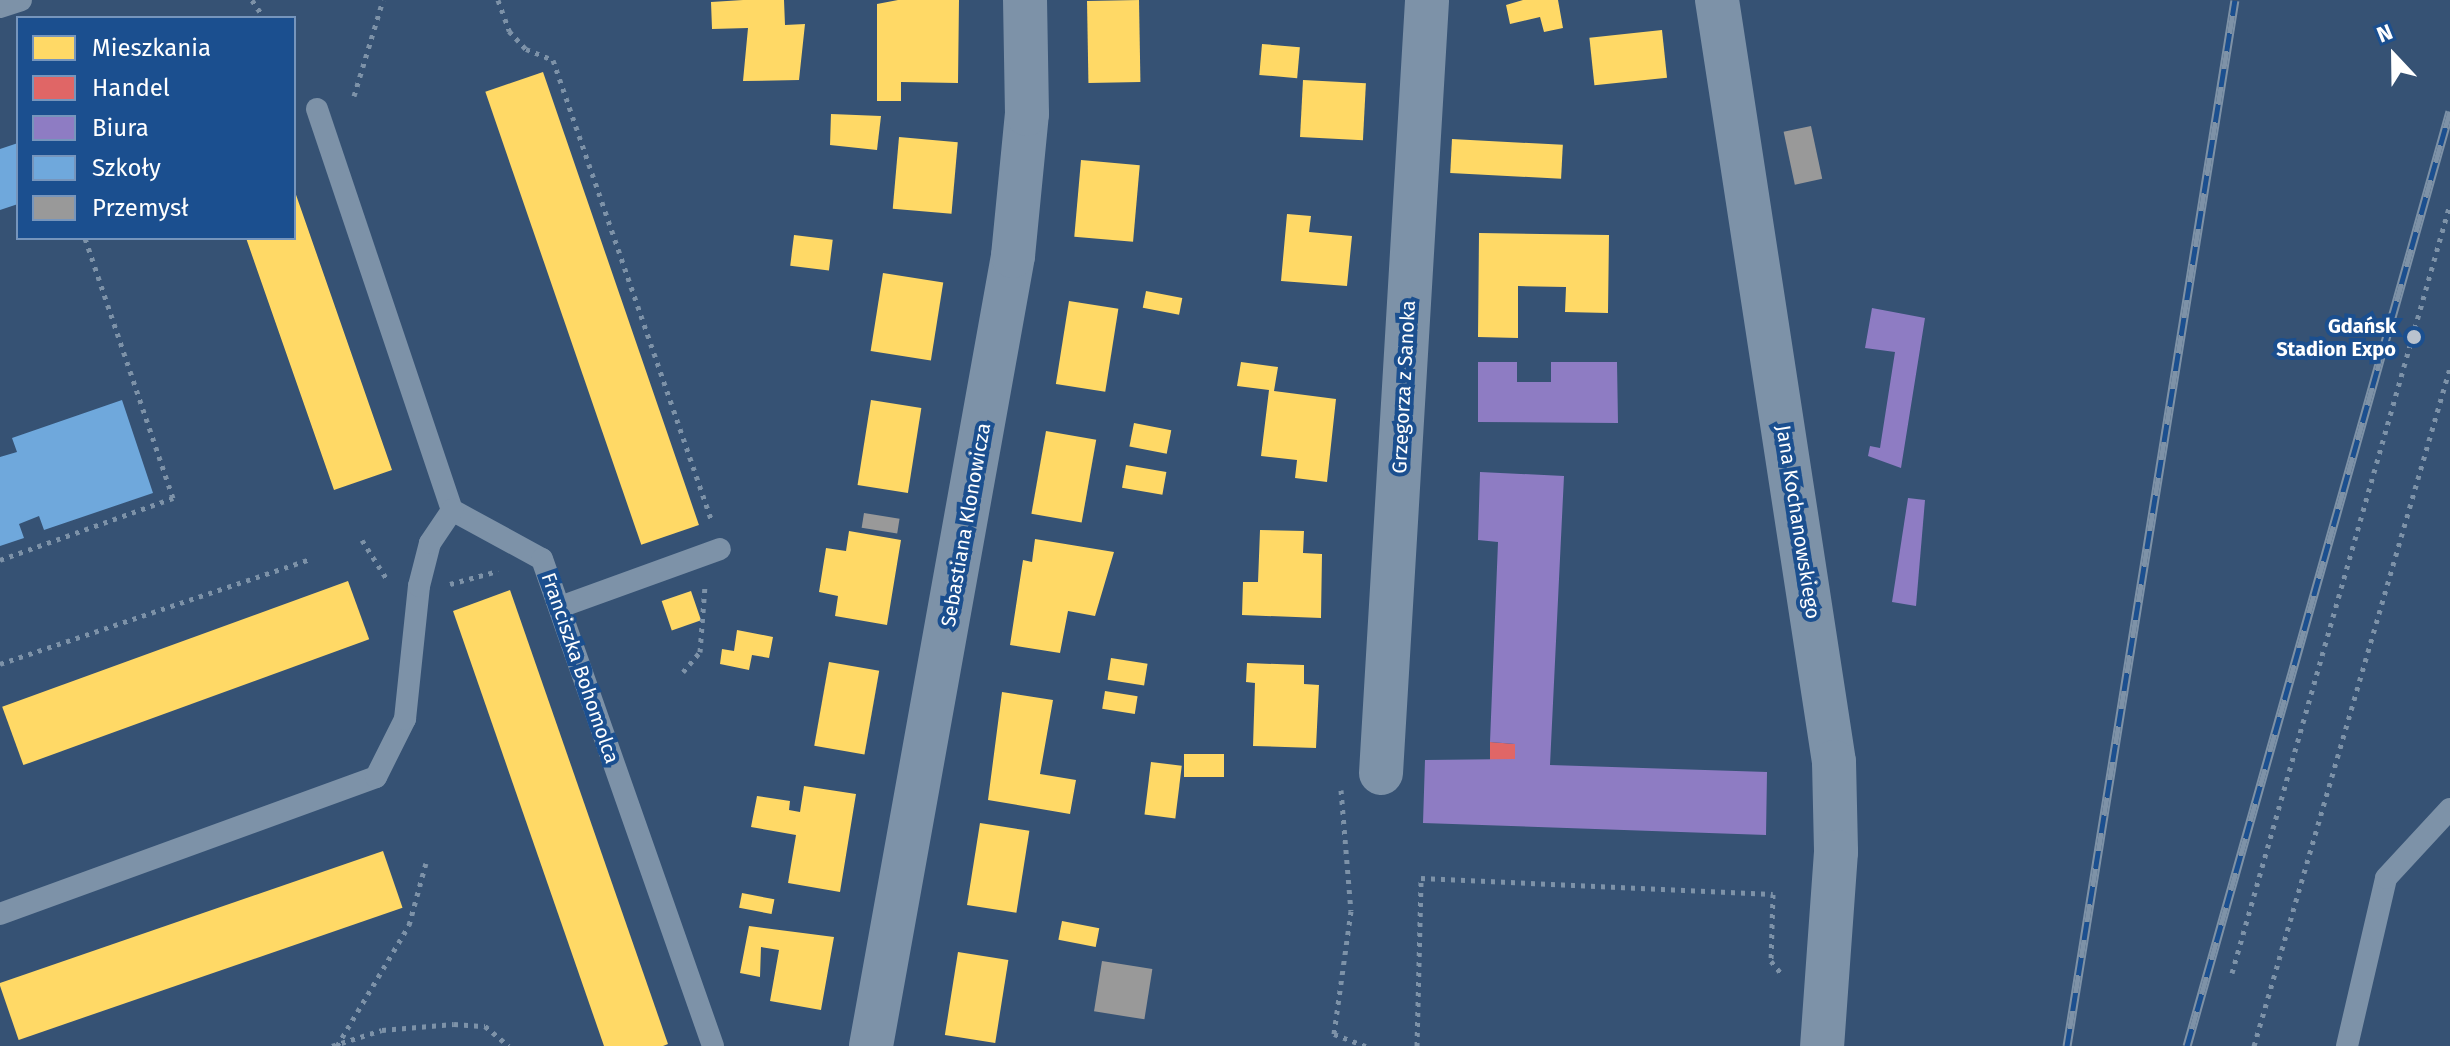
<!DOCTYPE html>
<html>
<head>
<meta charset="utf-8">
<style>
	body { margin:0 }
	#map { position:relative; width:2450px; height:1046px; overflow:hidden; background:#365274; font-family:"Fira Sans",sans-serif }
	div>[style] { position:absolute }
	.homes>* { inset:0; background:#ffd966; transform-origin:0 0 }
	.shops>* { inset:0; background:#e06666 }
	.offices>* { inset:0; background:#8e7cc3 }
	.schools>* { inset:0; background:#6fa8dc }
	.industry>* { inset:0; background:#999; transform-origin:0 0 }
	.path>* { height:5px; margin-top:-2.5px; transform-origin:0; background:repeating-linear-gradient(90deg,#7d92a8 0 4px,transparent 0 10px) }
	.lane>* { height:22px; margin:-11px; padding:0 11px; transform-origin:11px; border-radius:11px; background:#7d92a8 }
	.street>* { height:44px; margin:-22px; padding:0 22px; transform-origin:22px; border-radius:22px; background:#7d92a8 }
	.rail>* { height:9px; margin-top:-4.5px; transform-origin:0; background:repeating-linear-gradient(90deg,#1b4f8f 0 18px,#7e92a7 0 36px); box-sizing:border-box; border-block:2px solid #7e92a7 }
	.dots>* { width:22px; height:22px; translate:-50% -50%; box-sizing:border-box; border:4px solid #1b4f8f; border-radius:50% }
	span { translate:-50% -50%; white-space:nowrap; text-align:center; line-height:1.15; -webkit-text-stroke:8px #1b4f8f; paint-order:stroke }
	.poi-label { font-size:20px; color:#fff; font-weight:700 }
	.right { translate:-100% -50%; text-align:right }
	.street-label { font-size:20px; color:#fff }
	.legend { position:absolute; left:16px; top:16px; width:280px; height:224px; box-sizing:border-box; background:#1b4f8f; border:2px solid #7695bc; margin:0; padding:10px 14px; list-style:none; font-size:24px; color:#fff }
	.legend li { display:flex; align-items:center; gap:16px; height:40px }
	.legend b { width:40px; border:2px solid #7695bc }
	.north { position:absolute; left:2354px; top:16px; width:80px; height:80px; -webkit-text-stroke:6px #1b4f8f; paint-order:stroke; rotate:338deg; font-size:22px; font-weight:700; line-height:32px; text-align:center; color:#fff }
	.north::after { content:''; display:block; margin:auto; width:28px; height:36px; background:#fff; clip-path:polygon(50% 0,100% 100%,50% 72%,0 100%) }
</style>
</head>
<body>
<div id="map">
	<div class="homes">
		<div style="clip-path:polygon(743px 0,784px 0,785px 25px,805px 24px,799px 80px,743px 81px,748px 28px,712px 29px,711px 2px)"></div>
		<div style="clip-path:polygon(898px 0,959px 0,958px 83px,901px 82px,901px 101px,877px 101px,877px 4px)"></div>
		<div style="left:1139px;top:0;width:82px;height:52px;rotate:89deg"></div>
		<div style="clip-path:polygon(1523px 0,1558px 0,1563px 28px,1544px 32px,1540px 17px,1510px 24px,1506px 5px)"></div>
		<div style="left:1662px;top:30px;width:48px;height:73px;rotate:84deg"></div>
		<div style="left:1262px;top:44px;width:38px;height:31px;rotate:5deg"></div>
		<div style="left:543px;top:72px;width:479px;height:61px;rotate:71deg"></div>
		<div style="left:1303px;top:80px;width:63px;height:57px;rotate:3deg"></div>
		<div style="clip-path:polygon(831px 114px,881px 116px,877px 150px,830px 145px)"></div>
		<div style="left:899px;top:137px;width:59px;height:72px;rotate:5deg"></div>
		<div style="left:1452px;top:139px;width:111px;height:34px;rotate:3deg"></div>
		<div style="left:1081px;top:160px;width:59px;height:77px;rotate:5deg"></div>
		<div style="clip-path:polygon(294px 189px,392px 470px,334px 490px,246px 238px,294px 238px)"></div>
		<div style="clip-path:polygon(1287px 214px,1311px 216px,1309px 232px,1352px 236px,1347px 286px,1281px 281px)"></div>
		<div style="clip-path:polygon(1479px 233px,1609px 235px,1608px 313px,1565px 312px,1566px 287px,1518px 286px,1518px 338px,1478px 337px)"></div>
		<div style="left:794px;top:235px;width:39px;height:31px;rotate:7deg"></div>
		<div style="left:883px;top:273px;width:61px;height:79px;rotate:9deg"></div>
		<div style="left:1146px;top:291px;width:37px;height:17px;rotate:11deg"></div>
		<div style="left:1069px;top:301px;width:50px;height:84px;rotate:9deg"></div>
		<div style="clip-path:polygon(1241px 362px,1278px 367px,1274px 391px,1336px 399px,1327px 482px,1295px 478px,1297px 460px,1261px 456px,1269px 390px,1237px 386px)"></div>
		<div style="left:871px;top:400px;width:51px;height:86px;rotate:9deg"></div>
		<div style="left:1134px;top:423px;width:38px;height:24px;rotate:11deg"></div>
		<div style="left:1046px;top:431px;width:51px;height:84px;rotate:10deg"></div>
		<div style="left:1126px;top:465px;width:41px;height:23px;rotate:10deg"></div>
		<div style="clip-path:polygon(1260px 530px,1304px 531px,1303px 553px,1322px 554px,1321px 618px,1242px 615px,1243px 582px,1258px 582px)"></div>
		<div style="clip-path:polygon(849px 531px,901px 540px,887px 625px,835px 616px,838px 596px,819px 592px,826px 548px,846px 551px)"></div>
		<div style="clip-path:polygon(1035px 539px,1114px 552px,1095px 616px,1068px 611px,1060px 653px,1010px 645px,1023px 560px,1032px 562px)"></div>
		<div style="left:348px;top:581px;width:62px;height:368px;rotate:70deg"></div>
		<div style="clip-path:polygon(510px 590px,668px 1044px,663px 1046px,604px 1046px,453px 611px)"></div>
		<div style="left:691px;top:591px;width:31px;height:31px;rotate:71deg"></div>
		<div style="clip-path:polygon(737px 630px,773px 637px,769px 658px,752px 655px,749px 670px,720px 664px,722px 649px,734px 651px)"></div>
		<div style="left:1111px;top:658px;width:37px;height:22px;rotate:9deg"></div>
		<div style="left:829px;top:662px;width:51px;height:85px;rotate:10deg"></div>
		<div style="clip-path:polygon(1247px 663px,1304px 665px,1304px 684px,1319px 685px,1316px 748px,1253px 746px,1255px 683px,1246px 682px)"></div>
		<div style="left:1105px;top:691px;width:33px;height:18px;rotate:9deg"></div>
		<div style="clip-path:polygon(1002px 692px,1053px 700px,1040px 774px,1076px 780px,1070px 814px,988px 800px)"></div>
		<div style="left:1184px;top:754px;width:40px;height:23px"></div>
		<div style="left:1151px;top:762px;width:31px;height:53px;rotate:7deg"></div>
		<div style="clip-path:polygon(804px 786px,856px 794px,840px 892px,788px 883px,796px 835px,751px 827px,757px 796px,790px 801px,789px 810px,800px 812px)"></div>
		<div style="left:980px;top:823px;width:50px;height:83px;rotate:9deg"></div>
		<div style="left:383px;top:851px;width:60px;height:406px;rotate:71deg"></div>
		<div style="left:742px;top:893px;width:33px;height:15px;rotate:11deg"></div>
		<div style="left:1062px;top:921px;width:38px;height:19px;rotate:11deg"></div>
		<div style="clip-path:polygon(749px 926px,834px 937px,821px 1010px,770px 1001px,779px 950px,761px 947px,760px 977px,740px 973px)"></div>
		<div style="left:958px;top:952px;width:51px;height:84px;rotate:9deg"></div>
	</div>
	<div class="shops">
		<div style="clip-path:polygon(1490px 742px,1515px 744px,1515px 759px,1490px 764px)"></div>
	</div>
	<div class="offices">
		<div style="clip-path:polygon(1872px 308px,1925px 318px,1901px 468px,1868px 456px,1870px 446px,1880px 448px,1895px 352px,1865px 348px)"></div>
		<div style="clip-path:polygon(1478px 362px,1517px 362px,1517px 382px,1551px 382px,1551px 362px,1617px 362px,1618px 423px,1478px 422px)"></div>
		<div style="clip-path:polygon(1480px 472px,1564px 476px,1550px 765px,1767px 772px,1766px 835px,1423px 823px,1425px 760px,1515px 759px,1515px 744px,1490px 742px,1498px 542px,1478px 540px)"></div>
		<div style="clip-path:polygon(1908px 498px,1925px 500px,1916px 606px,1892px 602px)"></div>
	</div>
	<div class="schools">
		<div style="clip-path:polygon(18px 143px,18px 204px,0 210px,0 149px)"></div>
		<div style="clip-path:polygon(122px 400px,153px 493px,44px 530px,39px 516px,19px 524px,24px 538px,0 546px,0 457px,17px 452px,12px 438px)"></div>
	</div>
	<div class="industry">
		<div style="left:1811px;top:126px;width:54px;height:28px;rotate:78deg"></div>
		<div style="left:864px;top:513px;width:36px;height:15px;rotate:9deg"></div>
		<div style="left:1102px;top:961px;width:51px;height:51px;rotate:9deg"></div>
	</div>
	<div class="path">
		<div style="left:252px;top:0;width:22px;rotate:56deg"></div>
		<div style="left:498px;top:0;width:33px;rotate:70deg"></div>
		<div style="left:509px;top:31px;width:25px;rotate:47deg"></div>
		<div style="left:526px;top:49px;width:29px;rotate:22deg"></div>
		<div style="left:553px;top:60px;width:488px;rotate:71deg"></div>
		<div style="left:354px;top:96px;width:100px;rotate:-73.2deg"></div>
		<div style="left:362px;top:540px;width:49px;rotate:57.6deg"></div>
		<div style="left:0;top:560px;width:184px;rotate:-19.7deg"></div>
		<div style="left:173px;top:498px;width:274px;rotate:-108.7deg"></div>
		<div style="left:450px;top:584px;width:50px;rotate:-15.2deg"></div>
		<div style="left:0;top:664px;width:328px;rotate:-18.7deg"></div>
		<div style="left:683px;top:672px;width:26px;rotate:-50deg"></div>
		<div style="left:700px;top:652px;width:67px;rotate:-85.7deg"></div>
		<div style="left:1341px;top:790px;width:121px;rotate:85.3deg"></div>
		<div style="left:1351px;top:911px;width:124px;rotate:97.9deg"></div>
		<div style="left:1334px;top:1034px;width:34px;rotate:21deg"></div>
		<div style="left:2232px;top:973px;width:799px;rotate:-74.17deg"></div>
		<div style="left:332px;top:1046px;width:52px;rotate:-17.7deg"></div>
		<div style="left:382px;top:1030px;width:72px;rotate:-4.8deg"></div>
		<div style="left:454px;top:1024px;width:31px;rotate:4deg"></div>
		<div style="left:485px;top:1026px;width:31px;rotate:40deg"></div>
		<div style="left:337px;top:1046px;width:141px;rotate:-59.2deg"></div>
		<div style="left:409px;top:925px;width:64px;rotate:-74.7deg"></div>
		<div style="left:1417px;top:1046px;width:168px;rotate:-88.6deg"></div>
		<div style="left:1421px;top:878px;width:352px;rotate:2.6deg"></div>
		<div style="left:1773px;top:894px;width:67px;rotate:91.7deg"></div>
		<div style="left:1771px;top:961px;width:19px;rotate:51deg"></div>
		<div style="left:2254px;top:1046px;width:706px;rotate:-73.88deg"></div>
	</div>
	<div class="lane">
		<div style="left:0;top:7px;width:22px;rotate:-18deg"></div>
		<div style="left:317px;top:109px;width:423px;rotate:71.4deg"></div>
		<div style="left:452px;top:510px;width:102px;rotate:28.6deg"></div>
		<div style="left:542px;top:559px;width:516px;rotate:70.65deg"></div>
		<div style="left:560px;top:607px;width:170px;rotate:-19.9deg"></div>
		<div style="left:0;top:914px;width:400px;rotate:-20deg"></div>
		<div style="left:376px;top:777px;width:65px;rotate:-63.4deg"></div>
		<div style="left:405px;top:719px;width:134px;rotate:-84deg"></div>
		<div style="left:419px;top:586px;width:44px;rotate:-75.7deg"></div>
		<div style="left:430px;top:543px;width:40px;rotate:-56deg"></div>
		<div style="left:2347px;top:1046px;width:172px;rotate:-76.9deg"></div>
		<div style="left:2386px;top:878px;width:94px;rotate:-47.2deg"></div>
	</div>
	<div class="street">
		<div style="left:1717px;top:0;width:771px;rotate:81.27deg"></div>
		<div style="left:1834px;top:762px;width:90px;rotate:88.7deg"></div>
		<div style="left:1836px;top:852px;width:195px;rotate:94.1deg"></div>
		<div style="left:1381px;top:773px;width:774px;rotate:-86.59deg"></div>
		<div style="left:871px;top:1046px;width:803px;rotate:-79.81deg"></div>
		<div style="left:1013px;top:256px;width:143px;rotate:-84.4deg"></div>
		<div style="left:1027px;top:114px;width:114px;rotate:-91deg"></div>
	</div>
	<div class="rail">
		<div style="left:2067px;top:1046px;width:1059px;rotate:-80.88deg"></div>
		<div style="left:2187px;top:1046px;width:971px;rotate:-74.29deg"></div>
	</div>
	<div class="dots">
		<div style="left:2414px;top:337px;background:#b9c2ce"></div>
	</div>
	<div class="poi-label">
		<span class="right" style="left:2396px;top:338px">Gdańsk<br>Stadion Expo</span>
	</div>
	<div class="street-label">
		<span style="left:1404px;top:387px;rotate:-87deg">Grzegorza z Sanoka</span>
		<span style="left:1798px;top:522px;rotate:81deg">Jana Kochanowskiego</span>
		<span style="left:966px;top:525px;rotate:-80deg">Sebastiana Klonowicza</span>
		<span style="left:580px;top:668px;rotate:71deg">Franciszka Bohomolca</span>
	</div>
	<ul class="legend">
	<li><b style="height:22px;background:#ffd966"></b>Mieszkania</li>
	<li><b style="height:22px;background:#e06666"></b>Handel</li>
	<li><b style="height:22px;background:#8e7cc3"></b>Biura</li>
	<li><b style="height:22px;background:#6fa8dc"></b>Szkoły</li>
	<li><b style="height:22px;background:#999"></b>Przemysł</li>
	</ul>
	<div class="north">N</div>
</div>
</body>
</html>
